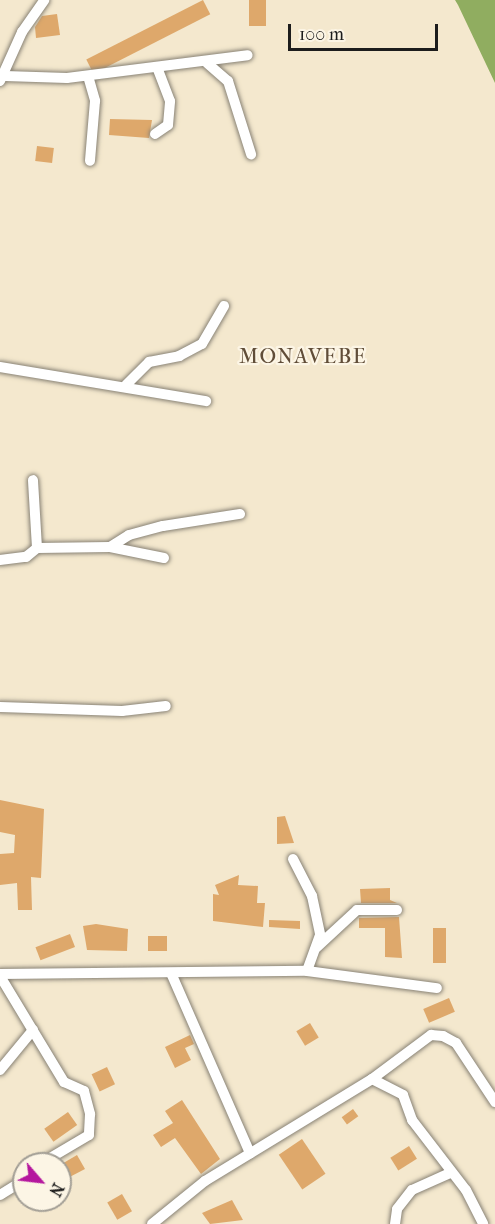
<!DOCTYPE html>
<html>
<head>
<meta charset="utf-8">
<style>
	body { margin:0 }
	#map { position:relative; width:495px; height:1224px; overflow:hidden; background:#f4e8ce; font-family:"IM FELL French Canon",serif }
	div>[style] { position:absolute }
	.forest>* { inset:0; background:#90ad60 }
	.building>* { inset:0; background:#dea86b; transform-origin:0 0 }
	.roads { filter:drop-shadow(0 0 2px #888275) drop-shadow(0 0 2px #888275) }
	.minor>* { height:10px; margin:-5px; padding:0 5px; transform-origin:5px; border-radius:5px; background:#fff }
	span { translate:-50% -50%; white-space:nowrap; text-align:center; line-height:1.15; -webkit-text-stroke:4.5px #fcf5e5; paint-order:stroke }
	.quarter-label { font-size:21px; color:#604d38; letter-spacing:1.5px }
	.north { position:absolute; left:12px; top:1152px; width:60px; height:60px; box-sizing:border-box; background:#fcf5e5; border:2px solid #a29e95; border-radius:50%; rotate:118deg; font-size:16px; font-weight:700; line-height:24px; text-align:center; color:#1c1c1c }
	.north::after { content:''; display:block; margin:auto; width:21px; height:27px; background:#b5179e; clip-path:polygon(50% 0,100% 100%,50% 72%,0 100%) }
	.scale { position:absolute; left:288px; top:24px; width:150px; height:27px; box-sizing:border-box; border:3px solid #1c1c1c; border-top:0; padding-left:8px; font-size:18px; line-height:21px; white-space:nowrap; color:#1c1c1c; -webkit-text-stroke:4px #fcf5e5; paint-order:stroke }
</style>
</head>
<body>
<div id="map">
	<div class="forest">
		<div style="clip-path:polygon(455px 0,495px 0,495px 83px,458px 5px)"></div>
	</div>
	<div class="building">
		<div style="left:203px;top:0;width:16px;height:131px;rotate:63deg"></div>
		<div style="left:249px;top:0;width:17px;height:26px"></div>
		<div style="clip-path:polygon(57px 14px,60px 35px,36px 38px,35px 27px,42px 16px)"></div>
		<div style="clip-path:polygon(110px 119px,152px 120px,149px 138px,109px 135px)"></div>
		<div style="left:37px;top:146px;width:17px;height:15px;rotate:7deg"></div>
		<div style="clip-path:polygon(0 800px,44px 809px,41px 878px,31px 877px,32px 910px,18px 910px,17px 883px,0 885px,0 854px,14px 853px,15px 835px,0 832px)"></div>
		<div style="clip-path:polygon(285px 816px,294px 843px,277px 844px,277px 817px)"></div>
		<div style="clip-path:polygon(239px 875px,238px 885px,258px 886px,257px 903px,265px 903px,263px 927px,213px 921px,213px 894px,219px 895px,215px 885px)"></div>
		<div style="clip-path:polygon(390px 888px,390px 900px,397px 903px,361px 903px,360px 889px)"></div>
		<div style="clip-path:polygon(399px 917px,402px 958px,385px 957px,385px 928px,359px 928px,359px 918px)"></div>
		<div style="clip-path:polygon(269px 920px,300px 921px,300px 929px,269px 927px)"></div>
		<div style="clip-path:polygon(96px 924px,128px 929px,127px 951px,87px 950px,83px 926px)"></div>
		<div style="left:446px;top:928px;width:35px;height:13px;rotate:90deg"></div>
		<div style="left:70px;top:934px;width:14px;height:37px;rotate:69deg"></div>
		<div style="left:148px;top:936px;width:19px;height:15px"></div>
		<div style="left:449px;top:998px;width:15px;height:28px;rotate:67deg"></div>
		<div style="left:310px;top:1023px;width:17px;height:16px;rotate:59deg"></div>
		<div style="clip-path:polygon(190px 1035px,194px 1044px,185px 1048px,191px 1060px,175px 1068px,165px 1047px)"></div>
		<div style="left:107px;top:1067px;width:19px;height:17px;rotate:65deg"></div>
		<div style="clip-path:polygon(182px 1100px,220px 1159px,201px 1174px,175px 1138px,161px 1147px,153px 1135px,173px 1123px,165px 1111px)"></div>
		<div style="left:353px;top:1109px;width:9px;height:14px;rotate:54deg"></div>
		<div style="left:68px;top:1112px;width:16px;height:29px;rotate:55deg"></div>
		<div style="left:302px;top:1139px;width:42px;height:28px;rotate:56deg"></div>
		<div style="left:409px;top:1146px;width:15px;height:22px;rotate:58deg"></div>
		<div style="clip-path:polygon(77px 1155px,85px 1169px,60px 1182px,60px 1165px)"></div>
		<div style="left:122px;top:1194px;width:20px;height:17px;rotate:60deg"></div>
		<div style="clip-path:polygon(232px 1200px,243px 1220px,210px 1224px,202px 1213px)"></div>
	</div>
	<div class="roads">
		<div class="minor">
			<div style="left:207px;top:63px;width:28px;rotate:41deg"></div>
			<div style="left:228px;top:81px;width:77px;rotate:72.5deg"></div>
			<div style="left:5px;top:76px;width:62px;rotate:1.8deg"></div>
			<div style="left:67px;top:78px;width:182px;rotate:-7.2deg"></div>
			<div style="left:88px;top:76px;width:26px;rotate:74deg"></div>
			<div style="left:95px;top:101px;width:60px;rotate:94.8deg"></div>
			<div style="left:0;top:81px;width:54px;rotate:-65.8deg"></div>
			<div style="left:22px;top:32px;width:39px;rotate:-55deg"></div>
			<div style="left:155px;top:134px;width:16px;rotate:-35deg"></div>
			<div style="left:168px;top:125px;width:24px;rotate:-85deg"></div>
			<div style="left:170px;top:101px;width:34px;rotate:-111deg"></div>
			<div style="left:0;top:367px;width:209px;rotate:9.4deg"></div>
			<div style="left:126px;top:385px;width:33px;rotate:-45deg"></div>
			<div style="left:149px;top:362px;width:31px;rotate:-11deg"></div>
			<div style="left:179px;top:356px;width:26px;rotate:-28deg"></div>
			<div style="left:202px;top:344px;width:44px;rotate:-59.9deg"></div>
			<div style="left:37px;top:548px;width:73px;rotate:-0.8deg"></div>
			<div style="left:164px;top:558px;width:55px;rotate:-168.5deg"></div>
			<div style="left:110px;top:547px;width:22px;rotate:-32deg"></div>
			<div style="left:129px;top:535px;width:35px;rotate:-15deg"></div>
			<div style="left:163px;top:526px;width:78px;rotate:-8.9deg"></div>
			<div style="left:0;top:560px;width:26px;rotate:-7deg"></div>
			<div style="left:26px;top:557px;width:14px;rotate:-39deg"></div>
			<div style="left:37px;top:548px;width:68px;rotate:-93.4deg"></div>
			<div style="left:0;top:707px;width:122px;rotate:1.9deg"></div>
			<div style="left:122px;top:711px;width:44px;rotate:-6.5deg"></div>
			<div style="left:293px;top:859px;width:42px;rotate:62.8deg"></div>
			<div style="left:312px;top:896px;width:40px;rotate:78deg"></div>
			<div style="left:320px;top:935px;width:38px;rotate:110deg"></div>
			<div style="left:317px;top:947px;width:54px;rotate:-42.8deg"></div>
			<div style="left:357px;top:910px;width:40px"></div>
			<div style="left:171px;top:973px;width:197px;rotate:66.3deg"></div>
			<div style="left:0;top:974px;width:307px;rotate:-0.6deg"></div>
			<div style="left:307px;top:971px;width:131px;rotate:7.5deg"></div>
			<div style="left:0;top:976px;width:124px;rotate:58.9deg"></div>
			<div style="left:64px;top:1082px;width:22px;rotate:24deg"></div>
			<div style="left:84px;top:1091px;width:24px;rotate:75deg"></div>
			<div style="left:90px;top:1114px;width:21px;rotate:93deg"></div>
			<div style="left:89px;top:1135px;width:57px;rotate:149.4deg"></div>
			<div style="left:0;top:1070px;width:52px;rotate:-50.5deg"></div>
			<div style="left:372px;top:1079px;width:74px;rotate:-36.7deg"></div>
			<div style="left:431px;top:1035px;width:12px;rotate:5deg"></div>
			<div style="left:443px;top:1036px;width:15px;rotate:28deg"></div>
			<div style="left:456px;top:1043px;width:71px;rotate:56.5deg"></div>
			<div style="left:0;top:1195px;width:28px;rotate:-32deg"></div>
			<div style="left:152px;top:1224px;width:68px;rotate:-39.1deg"></div>
			<div style="left:205px;top:1181px;width:196px;rotate:-31.4deg"></div>
			<div style="left:372px;top:1079px;width:35px;rotate:27deg"></div>
			<div style="left:403px;top:1095px;width:27px;rotate:70deg"></div>
			<div style="left:412px;top:1120px;width:88px;rotate:52.4deg"></div>
			<div style="left:466px;top:1190px;width:38px;rotate:63deg"></div>
			<div style="left:395px;top:1224px;width:15px;rotate:-82deg"></div>
			<div style="left:397px;top:1209px;width:24px;rotate:-52deg"></div>
			<div style="left:412px;top:1190px;width:42px;rotate:-24.1deg"></div>
		</div>
	</div>
	<div class="quarter-label">
		<span style="left:303px;top:356px">MONAVEBE</span>
	</div>
	<div class="north">N</div>
	<div class="scale">100 m</div>
</div>
</body>
</html>
